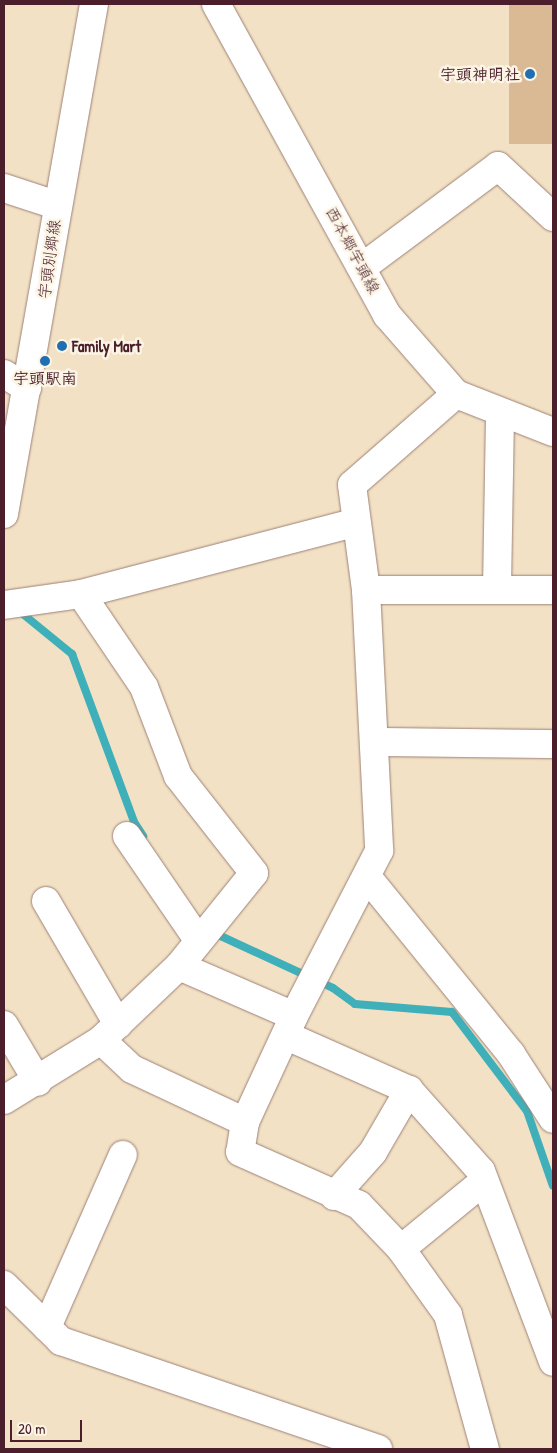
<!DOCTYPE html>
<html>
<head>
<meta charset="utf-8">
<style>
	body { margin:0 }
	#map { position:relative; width:557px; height:1453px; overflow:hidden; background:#f2e1c4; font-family:"Patrick Hand","Klee One",sans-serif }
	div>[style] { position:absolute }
	.stream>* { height:8px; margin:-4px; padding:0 4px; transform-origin:4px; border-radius:4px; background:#3fafb9 }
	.building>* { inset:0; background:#daba94; transform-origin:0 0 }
	.roads { filter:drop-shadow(0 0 1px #9e8078) drop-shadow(0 0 1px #9e8078) }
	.minor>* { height:28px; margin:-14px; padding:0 14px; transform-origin:14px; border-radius:14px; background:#fff }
	.dots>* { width:14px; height:14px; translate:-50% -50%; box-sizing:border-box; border:2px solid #fcf5e5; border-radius:50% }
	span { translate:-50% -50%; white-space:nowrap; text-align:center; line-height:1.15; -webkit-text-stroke:5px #fcf5e5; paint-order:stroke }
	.poi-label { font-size:16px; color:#4a1f2b; font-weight:700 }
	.right { translate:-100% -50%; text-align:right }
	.left { translate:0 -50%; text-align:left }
	.street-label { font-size:16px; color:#4a1f2b }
	.frame { position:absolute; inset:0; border:5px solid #4a1f2b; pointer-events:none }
	.scale { position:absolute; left:10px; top:1420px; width:72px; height:22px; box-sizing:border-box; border:2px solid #4a1f2b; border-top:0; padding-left:6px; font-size:15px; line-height:18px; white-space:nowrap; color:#4a1f2b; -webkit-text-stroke:4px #fcf5e5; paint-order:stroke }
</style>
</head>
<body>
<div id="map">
	<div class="stream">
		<div style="left:18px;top:610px;width:70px;rotate:39.2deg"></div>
		<div style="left:72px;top:654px;width:179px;rotate:69.7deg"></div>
		<div style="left:134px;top:822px;width:17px;rotate:57deg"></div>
		<div style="left:212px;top:932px;width:133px;rotate:24.8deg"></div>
		<div style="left:333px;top:988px;width:27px;rotate:36deg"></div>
		<div style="left:355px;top:1004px;width:97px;rotate:4.7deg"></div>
		<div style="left:452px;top:1012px;width:124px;rotate:52.9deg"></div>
		<div style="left:527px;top:1111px;width:79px;rotate:70.9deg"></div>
	</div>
	<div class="building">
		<div style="left:509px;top:4px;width:44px;height:140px"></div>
	</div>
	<div class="roads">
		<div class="minor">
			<div style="left:216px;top:4px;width:355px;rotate:61.2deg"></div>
			<div style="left:387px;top:315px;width:105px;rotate:48.9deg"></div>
			<div style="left:456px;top:394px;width:104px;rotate:21.4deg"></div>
			<div style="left:4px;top:188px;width:55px;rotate:18.1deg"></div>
			<div style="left:364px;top:266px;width:167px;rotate:-36.7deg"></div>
			<div style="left:498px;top:166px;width:75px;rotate:42.8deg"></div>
			<div style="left:4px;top:374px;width:27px;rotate:31deg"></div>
			<div style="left:456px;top:394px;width:138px;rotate:138.8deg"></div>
			<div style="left:352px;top:485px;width:106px;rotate:82.4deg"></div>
			<div style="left:366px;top:590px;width:261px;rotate:87.1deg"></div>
			<div style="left:379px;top:851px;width:186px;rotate:117.3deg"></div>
			<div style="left:294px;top:1016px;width:117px;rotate:114.8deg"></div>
			<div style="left:245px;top:1122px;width:30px;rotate:99deg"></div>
			<div style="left:240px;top:1152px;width:130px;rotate:24deg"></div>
			<div style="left:359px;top:1205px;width:61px;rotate:46.3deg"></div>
			<div style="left:401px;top:1249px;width:81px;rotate:54.5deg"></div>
			<div style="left:448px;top:1315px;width:139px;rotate:74.6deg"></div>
			<div style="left:4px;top:514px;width:518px;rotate:-79.99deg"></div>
			<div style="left:497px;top:588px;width:175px;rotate:-89deg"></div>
			<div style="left:366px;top:590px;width:187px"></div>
			<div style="left:4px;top:605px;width:78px;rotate:-8.1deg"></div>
			<div style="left:81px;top:594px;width:282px;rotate:-14.6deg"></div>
			<div style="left:377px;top:742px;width:176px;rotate:0.7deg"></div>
			<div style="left:127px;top:836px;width:127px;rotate:55.6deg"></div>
			<div style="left:368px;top:878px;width:227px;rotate:50.9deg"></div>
			<div style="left:511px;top:1054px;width:77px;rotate:57.1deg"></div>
			<div style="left:46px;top:901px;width:143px;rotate:59.7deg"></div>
			<div style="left:179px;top:966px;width:125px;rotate:23.5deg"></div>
			<div style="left:4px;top:1025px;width:66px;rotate:59.2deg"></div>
			<div style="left:287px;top:1036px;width:133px;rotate:23.9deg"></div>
			<div style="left:409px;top:1090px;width:108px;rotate:48.4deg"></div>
			<div style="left:481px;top:1171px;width:204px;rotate:69.3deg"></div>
			<div style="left:101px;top:1040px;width:42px;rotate:43.1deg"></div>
			<div style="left:132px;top:1069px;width:125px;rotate:25.1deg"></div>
			<div style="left:4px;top:1100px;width:114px;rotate:-31.7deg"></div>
			<div style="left:101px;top:1040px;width:108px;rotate:-43.5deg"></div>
			<div style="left:179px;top:966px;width:119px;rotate:-51.1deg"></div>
			<div style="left:254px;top:873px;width:123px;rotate:-128.1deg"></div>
			<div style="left:178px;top:776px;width:95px;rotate:-110.9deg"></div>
			<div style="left:144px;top:687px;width:112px;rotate:-124.1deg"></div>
			<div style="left:334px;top:1196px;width:59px;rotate:-48.4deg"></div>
			<div style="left:373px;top:1152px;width:72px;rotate:-59.9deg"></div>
			<div style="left:401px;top:1249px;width:107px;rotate:-39.3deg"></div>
			<div style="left:4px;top:1285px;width:80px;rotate:44.5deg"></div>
			<div style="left:61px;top:1341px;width:335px;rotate:18.8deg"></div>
			<div style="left:47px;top:1327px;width:188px;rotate:-66.2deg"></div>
		</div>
	</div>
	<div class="dots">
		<div style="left:530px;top:74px;background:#1f6fb2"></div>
		<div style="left:62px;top:346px;background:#1f6fb2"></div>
		<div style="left:45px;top:361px;background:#1f6fb2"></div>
	</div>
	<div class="poi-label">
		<span class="right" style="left:520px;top:74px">宇頭神明社</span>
		<span class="left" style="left:72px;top:346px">Family Mart</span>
		<span style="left:45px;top:378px">宇頭駅南</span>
	</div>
	<div class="street-label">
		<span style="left:353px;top:250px;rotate:62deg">西本郷宇頭線</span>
		<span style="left:49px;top:259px;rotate:-82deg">宇頭別郷線</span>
	</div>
	<div class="frame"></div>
	<div class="scale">20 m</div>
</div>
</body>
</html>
